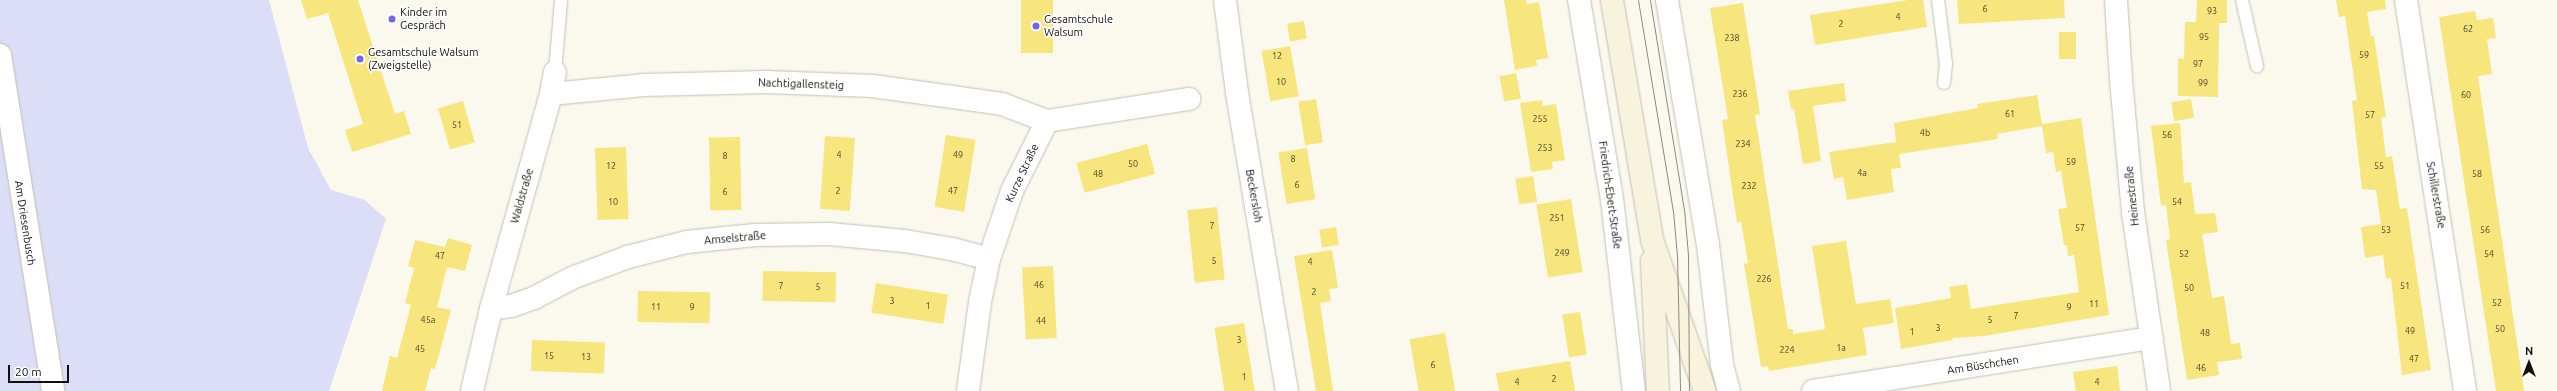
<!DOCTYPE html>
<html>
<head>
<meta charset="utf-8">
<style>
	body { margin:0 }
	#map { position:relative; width:2557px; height:391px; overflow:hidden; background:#fbf9ee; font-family:Ubuntu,sans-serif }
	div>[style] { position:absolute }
	.green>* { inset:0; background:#dcdef8 }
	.building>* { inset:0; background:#f7e57e; transform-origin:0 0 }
	.roads { filter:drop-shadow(0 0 1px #c2c0b5) drop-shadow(0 0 1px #c2c0b5) }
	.service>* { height:12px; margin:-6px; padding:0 6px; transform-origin:6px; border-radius:6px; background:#fff }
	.minor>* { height:22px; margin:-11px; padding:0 11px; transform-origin:11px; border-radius:11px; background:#fff }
	.secondary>* { height:22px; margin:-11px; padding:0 11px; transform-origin:11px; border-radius:11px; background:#f7f3dc }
	.tram>* { height:1px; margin:-0.5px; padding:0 0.5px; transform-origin:0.5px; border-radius:0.5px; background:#8b8982 }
	.dots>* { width:11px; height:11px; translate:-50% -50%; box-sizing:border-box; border:2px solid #fff; border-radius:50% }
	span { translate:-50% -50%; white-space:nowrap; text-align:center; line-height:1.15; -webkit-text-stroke:3px #fff; paint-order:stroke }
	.number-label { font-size:9px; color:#4a4428 }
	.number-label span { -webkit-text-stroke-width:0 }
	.poi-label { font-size:11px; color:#100f0c }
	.left { translate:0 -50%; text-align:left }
	.street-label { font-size:11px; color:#100f0c }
	.north { position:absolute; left:2509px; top:343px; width:40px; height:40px; -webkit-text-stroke:3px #fff; paint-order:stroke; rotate:0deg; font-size:11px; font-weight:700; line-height:16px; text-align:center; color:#100f0c }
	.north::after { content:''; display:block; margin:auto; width:14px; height:18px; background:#100f0c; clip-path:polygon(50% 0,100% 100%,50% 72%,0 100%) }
	.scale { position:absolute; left:8px; top:365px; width:61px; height:18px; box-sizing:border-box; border:2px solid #100f0c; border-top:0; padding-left:5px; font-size:12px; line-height:14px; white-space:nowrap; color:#100f0c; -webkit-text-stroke:3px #fff; paint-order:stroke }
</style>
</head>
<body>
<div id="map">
	<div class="green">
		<div style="clip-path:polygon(0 0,269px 0,308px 148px,331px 190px,365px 200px,386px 219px,329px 391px,0 391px)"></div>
	</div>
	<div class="building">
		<div style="clip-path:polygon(301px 0,358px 0,395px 114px,404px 111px,411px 134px,352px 152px,345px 130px,363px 124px,328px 13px,307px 19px)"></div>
		<div style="left:1021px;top:0;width:32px;height:53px"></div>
		<div style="clip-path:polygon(1504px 0,1526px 0,1527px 4px,1539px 2px,1548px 58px,1536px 60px,1537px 66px,1515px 70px)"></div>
		<div style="clip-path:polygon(1908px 0,1923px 0,1927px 27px,1815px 45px,1810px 15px)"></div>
		<div style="clip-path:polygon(1957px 0,2064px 0,2065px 18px,1959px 24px)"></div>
		<div style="clip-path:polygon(2197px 0,2227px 0,2227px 23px,2219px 23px,2218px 97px,2178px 96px,2178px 58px,2184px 59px,2185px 22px,2196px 22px)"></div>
		<div style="clip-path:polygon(2336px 0,2385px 0,2386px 9px,2367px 12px,2371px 36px,2374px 36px,2386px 117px,2381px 118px,2386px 157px,2392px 156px,2400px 209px,2407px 208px,2431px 370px,2402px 375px,2391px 278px,2386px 279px,2383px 255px,2365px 258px,2361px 227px,2381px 224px,2376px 190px,2362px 189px,2352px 101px,2357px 100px,2345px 16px,2339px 17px)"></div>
		<div style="clip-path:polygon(1743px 3px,1760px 114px,1755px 115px,1788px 329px,1793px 329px,1793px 334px,1825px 329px,1812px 246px,1846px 241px,1856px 304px,1890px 299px,1894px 323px,1863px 328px,1867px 355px,1769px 371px,1768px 366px,1761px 367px,1744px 264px,1748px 263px,1741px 221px,1737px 223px,1722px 120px,1728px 119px,1710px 8px)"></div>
		<div style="clip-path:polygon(2475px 11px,2477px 20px,2493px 18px,2496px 38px,2487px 39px,2492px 74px,2478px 76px,2524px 391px,2496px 391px,2439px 17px)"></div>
		<div style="left:1304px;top:21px;width:18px;height:17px;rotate:81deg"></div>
		<div style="left:2059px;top:32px;width:17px;height:27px"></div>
		<div style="left:1290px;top:46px;width:51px;height:29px;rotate:80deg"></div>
		<div style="left:1516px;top:73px;width:26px;height:17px;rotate:79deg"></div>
		<div style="clip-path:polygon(1844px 83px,1846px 101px,1813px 106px,1821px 161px,1803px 164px,1794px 109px,1791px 109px,1788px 91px)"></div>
		<div style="clip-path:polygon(2037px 95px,2042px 124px,2081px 118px,2109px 315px,1984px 336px,1952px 338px,1953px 340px,1901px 349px,1895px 308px,1951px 298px,1949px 287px,1967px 284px,1971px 309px,2079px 292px,2074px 255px,2068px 256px,2067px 245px,2064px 245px,2058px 209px,2067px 208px,2061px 171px,2056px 172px,2053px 152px,2046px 153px,2042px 126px,1997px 134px,1998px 139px,1899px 154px,1901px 168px,1891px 169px,1894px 192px,1847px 200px,1843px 177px,1834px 179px,1829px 152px,1896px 142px,1894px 123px,1978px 108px,1977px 104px)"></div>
		<div style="left:1316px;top:99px;width:44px;height:18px;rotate:81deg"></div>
		<div style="left:2191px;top:99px;width:19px;height:20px;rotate:81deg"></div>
		<div style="clip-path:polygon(1542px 100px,1543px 106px,1556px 104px,1565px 160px,1552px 162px,1553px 169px,1531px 172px,1520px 103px)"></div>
		<div style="left:463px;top:101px;width:43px;height:26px;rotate:74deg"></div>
		<div style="clip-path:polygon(2180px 123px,2184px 183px,2191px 182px,2195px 214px,2215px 213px,2218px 232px,2202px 234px,2212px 298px,2224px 296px,2231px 344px,2240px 343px,2242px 359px,2217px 362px,2219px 375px,2187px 380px,2166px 240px,2170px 239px,2166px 205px,2161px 206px,2151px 126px)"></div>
		<div style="left:946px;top:135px;width:30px;height:73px;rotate:9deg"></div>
		<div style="left:825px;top:136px;width:30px;height:73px;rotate:4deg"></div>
		<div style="left:740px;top:137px;width:73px;height:31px;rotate:89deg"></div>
		<div style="left:1147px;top:144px;width:31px;height:73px;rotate:75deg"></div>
		<div style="left:626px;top:147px;width:72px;height:31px;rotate:88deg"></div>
		<div style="left:1307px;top:148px;width:52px;height:29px;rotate:81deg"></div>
		<div style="left:1533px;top:176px;width:26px;height:18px;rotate:81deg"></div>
		<div style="left:1571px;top:199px;width:74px;height:35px;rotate:81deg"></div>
		<div style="left:1217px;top:207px;width:73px;height:30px;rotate:84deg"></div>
		<div style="left:1336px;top:227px;width:18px;height:17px;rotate:81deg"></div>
		<div style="clip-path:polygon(448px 238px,472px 245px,465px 271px,447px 267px,437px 307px,451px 310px,435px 369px,431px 368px,425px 391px,382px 391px,390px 356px,397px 358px,411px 305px,405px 303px,414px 268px,408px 266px,415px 240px,445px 247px)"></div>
		<div style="clip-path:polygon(1332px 250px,1338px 288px,1329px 289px,1331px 301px,1320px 303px,1333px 391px,1316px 391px,1294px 256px)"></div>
		<div style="left:1053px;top:266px;width:72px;height:31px;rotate:87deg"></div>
		<div style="left:763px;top:271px;width:73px;height:30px;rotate:1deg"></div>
		<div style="left:876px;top:283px;width:73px;height:30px;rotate:9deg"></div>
		<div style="left:638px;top:291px;width:72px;height:31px;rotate:1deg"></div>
		<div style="left:1580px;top:312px;width:43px;height:18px;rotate:81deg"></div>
		<div style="left:1244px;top:323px;width:69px;height:30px;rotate:81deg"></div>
		<div style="left:1445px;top:333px;width:59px;height:36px;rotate:80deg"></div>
		<div style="left:532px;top:340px;width:73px;height:31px;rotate:2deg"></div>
		<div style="clip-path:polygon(1570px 361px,1575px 391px,1499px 391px,1496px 373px)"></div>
		<div style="clip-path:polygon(2117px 366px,2120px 391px,2076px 391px,2073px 372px)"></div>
	</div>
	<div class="roads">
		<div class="service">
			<div style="left:1938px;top:0;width:64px;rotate:82.9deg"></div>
			<div style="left:1946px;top:64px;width:19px;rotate:96deg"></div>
			<div style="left:2242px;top:0;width:68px;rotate:77.2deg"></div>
			<div style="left:555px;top:72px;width:72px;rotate:-85.2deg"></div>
		</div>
		<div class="minor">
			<div style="left:1225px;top:0;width:94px;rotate:82.6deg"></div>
			<div style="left:1237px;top:93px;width:302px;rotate:80.5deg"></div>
			<div style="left:1579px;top:0;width:202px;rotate:80.6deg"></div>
			<div style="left:1612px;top:199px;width:193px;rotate:83.5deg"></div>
			<div style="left:1667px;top:0;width:248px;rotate:80.5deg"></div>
			<div style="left:1708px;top:245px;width:121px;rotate:83.3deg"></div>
			<div style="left:1722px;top:365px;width:27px;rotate:75deg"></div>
			<div style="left:2116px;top:0;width:80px;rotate:86.4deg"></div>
			<div style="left:2121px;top:80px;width:133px;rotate:84.8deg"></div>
			<div style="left:2133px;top:212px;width:181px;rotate:81.7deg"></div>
			<div style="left:2406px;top:0;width:395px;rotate:81.4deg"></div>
			<div style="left:0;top:55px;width:340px;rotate:81deg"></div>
			<div style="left:551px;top:94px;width:93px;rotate:-5.5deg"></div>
			<div style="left:644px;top:85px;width:122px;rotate:-1.4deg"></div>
			<div style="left:766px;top:82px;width:107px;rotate:2.1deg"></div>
			<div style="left:873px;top:86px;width:130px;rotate:7.9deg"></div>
			<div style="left:1002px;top:104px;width:48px;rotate:20.7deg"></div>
			<div style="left:1047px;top:121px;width:144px;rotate:-8.8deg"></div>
			<div style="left:491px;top:309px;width:20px;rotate:-9deg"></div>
			<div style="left:511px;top:306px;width:24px;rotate:-19deg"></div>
			<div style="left:534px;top:298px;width:43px;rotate:-27.8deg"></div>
			<div style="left:572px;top:278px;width:60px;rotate:-20.6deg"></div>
			<div style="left:628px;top:257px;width:61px;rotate:-14.3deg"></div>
			<div style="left:687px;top:242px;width:68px;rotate:-5.9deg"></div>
			<div style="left:755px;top:235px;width:74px;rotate:-0.8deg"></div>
			<div style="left:829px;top:234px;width:76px;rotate:5.3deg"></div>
			<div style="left:905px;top:241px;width:48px;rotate:9.7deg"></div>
			<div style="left:952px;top:249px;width:38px;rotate:15deg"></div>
			<div style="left:472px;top:391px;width:84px;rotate:-77deg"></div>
			<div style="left:491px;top:309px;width:223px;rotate:-74.4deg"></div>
			<div style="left:551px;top:94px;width:22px;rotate:-80deg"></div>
			<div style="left:968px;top:391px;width:90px;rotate:-82.3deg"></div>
			<div style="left:980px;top:302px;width:44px;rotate:-78.2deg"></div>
			<div style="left:989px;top:259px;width:72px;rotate:-71.3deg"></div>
			<div style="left:1012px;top:191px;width:78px;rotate:-63.4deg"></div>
			<div style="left:1813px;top:391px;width:343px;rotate:-8.9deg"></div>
		</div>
		<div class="secondary">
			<div style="left:1612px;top:0;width:243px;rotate:80.5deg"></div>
			<div style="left:1652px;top:240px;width:160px;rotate:70.7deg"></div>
			<div style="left:1652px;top:261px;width:130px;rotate:87.4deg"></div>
		</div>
	</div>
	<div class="tram">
		<div style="left:1638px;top:0;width:214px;rotate:80.6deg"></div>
		<div style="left:1673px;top:211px;width:45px;rotate:84.9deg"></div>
		<div style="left:1677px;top:256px;width:135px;rotate:88.7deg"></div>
		<div style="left:1650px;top:0;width:212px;rotate:80.8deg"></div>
		<div style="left:1684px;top:209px;width:46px;rotate:85deg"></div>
		<div style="left:1688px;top:255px;width:136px;rotate:89.6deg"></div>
	</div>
	<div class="dots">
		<div style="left:392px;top:19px;background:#7067e1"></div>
		<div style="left:1036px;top:26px;background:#7067e1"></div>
		<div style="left:360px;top:59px;background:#7067e1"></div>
	</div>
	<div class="number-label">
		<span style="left:1985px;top:9px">6</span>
		<span style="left:2212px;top:11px">93</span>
		<span style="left:1898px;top:17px">4</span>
		<span style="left:1841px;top:24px">2</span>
		<span style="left:2468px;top:29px">62</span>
		<span style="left:2204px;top:37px">95</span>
		<span style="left:1732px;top:38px">238</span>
		<span style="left:2364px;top:55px">59</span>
		<span style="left:1277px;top:56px">12</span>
		<span style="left:2198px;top:64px">97</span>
		<span style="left:1281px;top:82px">10</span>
		<span style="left:2203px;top:83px">99</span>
		<span style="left:1740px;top:94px">236</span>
		<span style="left:2466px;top:95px">60</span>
		<span style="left:2010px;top:114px">61</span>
		<span style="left:2370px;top:115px">57</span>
		<span style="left:1540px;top:119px">255</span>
		<span style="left:457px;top:125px">51</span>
		<span style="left:1925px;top:133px">4b</span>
		<span style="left:2167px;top:135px">56</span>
		<span style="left:1743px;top:144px">234</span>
		<span style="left:1545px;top:148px">253</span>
		<span style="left:839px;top:155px">4</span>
		<span style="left:958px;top:155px">49</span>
		<span style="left:725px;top:156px">8</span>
		<span style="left:1293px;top:159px">8</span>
		<span style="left:2071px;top:162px">59</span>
		<span style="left:1133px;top:164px">50</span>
		<span style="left:611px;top:166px">12</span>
		<span style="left:2379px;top:166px">55</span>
		<span style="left:1862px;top:173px">4a</span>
		<span style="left:1098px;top:174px">48</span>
		<span style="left:2477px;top:174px">58</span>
		<span style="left:1297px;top:185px">6</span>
		<span style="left:1749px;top:186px">232</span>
		<span style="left:838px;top:191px">2</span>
		<span style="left:953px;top:191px">47</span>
		<span style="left:725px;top:192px">6</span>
		<span style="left:613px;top:202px">10</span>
		<span style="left:2177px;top:202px">54</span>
		<span style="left:1557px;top:218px">251</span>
		<span style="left:1212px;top:226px">7</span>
		<span style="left:2080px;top:228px">57</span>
		<span style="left:2386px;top:230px">53</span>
		<span style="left:2485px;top:230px">56</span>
		<span style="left:1562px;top:253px">249</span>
		<span style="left:2184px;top:254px">52</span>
		<span style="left:2489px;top:254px">54</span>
		<span style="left:440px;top:256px">47</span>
		<span style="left:1214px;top:261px">5</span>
		<span style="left:1310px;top:262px">4</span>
		<span style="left:1764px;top:279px">226</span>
		<span style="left:1039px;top:285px">46</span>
		<span style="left:781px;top:286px">7</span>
		<span style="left:2405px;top:286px">51</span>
		<span style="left:818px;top:287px">5</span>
		<span style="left:2189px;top:288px">50</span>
		<span style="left:1314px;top:292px">2</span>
		<span style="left:892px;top:301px">3</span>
		<span style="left:2497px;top:303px">52</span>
		<span style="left:2094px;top:304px">11</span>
		<span style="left:928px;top:306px">1</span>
		<span style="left:656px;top:307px">11</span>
		<span style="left:692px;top:307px">9</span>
		<span style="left:2069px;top:307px">9</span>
		<span style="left:2016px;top:316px">7</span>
		<span style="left:428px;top:320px">45a</span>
		<span style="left:1990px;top:320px">5</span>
		<span style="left:1041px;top:321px">44</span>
		<span style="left:1938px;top:328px">3</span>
		<span style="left:2500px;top:329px">50</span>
		<span style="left:2410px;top:331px">49</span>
		<span style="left:1912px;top:332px">1</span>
		<span style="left:2205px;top:333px">48</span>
		<span style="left:1239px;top:340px">3</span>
		<span style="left:1841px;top:348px">1a</span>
		<span style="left:420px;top:349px">45</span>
		<span style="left:1787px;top:350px">224</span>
		<span style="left:549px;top:356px">15</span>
		<span style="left:586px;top:357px">13</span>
		<span style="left:2414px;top:359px">47</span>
		<span style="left:1433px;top:365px">6</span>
		<span style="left:2201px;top:368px">46</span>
		<span style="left:1244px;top:377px">1</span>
		<span style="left:1554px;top:379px">2</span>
		<span style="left:1517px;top:382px">4</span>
		<span style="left:2097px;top:382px">4</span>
	</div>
	<div class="poi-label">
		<span class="left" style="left:400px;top:19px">Kinder im<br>Gespräch</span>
		<span class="left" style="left:1044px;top:26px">Gesamtschule<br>Walsum</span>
		<span class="left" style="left:368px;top:59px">Gesamtschule Walsum<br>(Zweigstelle)</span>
	</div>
	<div class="street-label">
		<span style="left:801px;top:84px;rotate:2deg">Nachtigallensteig</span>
		<span style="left:1022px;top:173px;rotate:-65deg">Kurze Straße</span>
		<span style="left:1610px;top:195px;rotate:82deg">Friedrich-Ebert-Straße</span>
		<span style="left:2436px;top:195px;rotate:80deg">Schillerstraße</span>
		<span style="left:522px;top:196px;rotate:-74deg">Waldstraße</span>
		<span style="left:1254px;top:196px;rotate:80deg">Beckersloh</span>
		<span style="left:2132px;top:196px;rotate:-96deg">Heinestraße</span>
		<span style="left:25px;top:223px;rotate:81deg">Am Driesenbusch</span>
		<span style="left:735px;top:238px;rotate:-5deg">Amselstraße</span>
		<span style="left:1983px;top:365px;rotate:-9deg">Am Büschchen</span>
	</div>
	<div class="north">N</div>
	<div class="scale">20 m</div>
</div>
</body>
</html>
